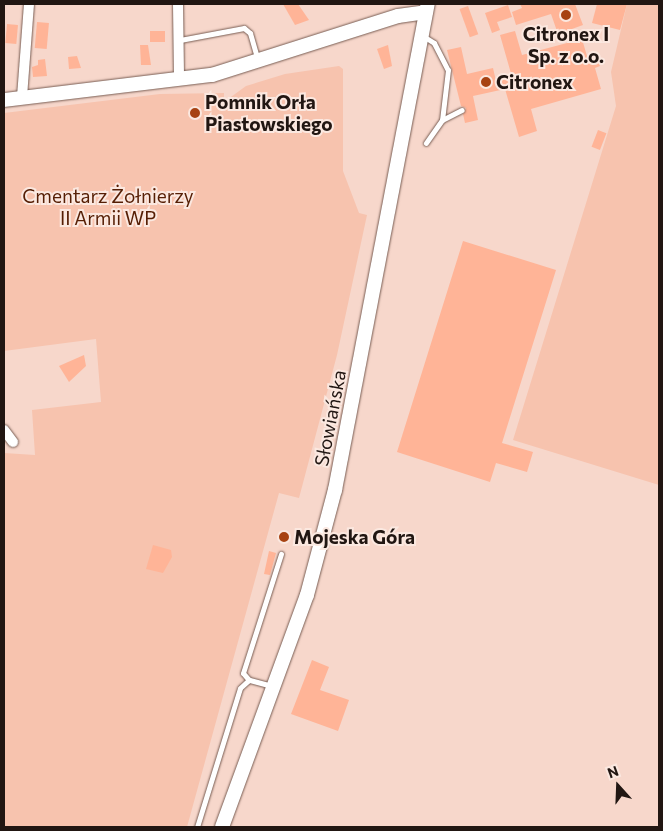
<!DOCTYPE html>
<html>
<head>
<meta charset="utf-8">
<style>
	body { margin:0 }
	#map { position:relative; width:663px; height:831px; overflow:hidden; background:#f7d7cb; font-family:Commissioner,sans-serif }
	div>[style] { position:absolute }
	.green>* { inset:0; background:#f7c3ae }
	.building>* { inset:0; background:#ffb497; transform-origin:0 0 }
	.roads { filter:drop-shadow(0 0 1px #785d53) drop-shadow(0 0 1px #785d53) }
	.lane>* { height:5px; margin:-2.5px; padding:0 2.5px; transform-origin:2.5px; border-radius:2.5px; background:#fff }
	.street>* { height:10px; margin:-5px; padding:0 5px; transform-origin:5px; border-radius:5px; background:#fff }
	.secondary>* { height:14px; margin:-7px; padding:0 7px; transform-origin:7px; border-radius:7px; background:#fff }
	.dots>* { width:14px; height:14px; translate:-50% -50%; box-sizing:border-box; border:2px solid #fbe8e0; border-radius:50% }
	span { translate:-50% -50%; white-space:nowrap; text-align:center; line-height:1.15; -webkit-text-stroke:4px #fbe8e0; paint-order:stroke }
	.poi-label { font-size:19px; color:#211612; font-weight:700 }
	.left { translate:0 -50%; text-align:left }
	.park-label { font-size:19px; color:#561e04 }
	.street-label { font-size:19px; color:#211612 }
	.frame { position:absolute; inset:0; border:5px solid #211612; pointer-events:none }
	.north { position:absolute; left:593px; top:761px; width:50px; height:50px; -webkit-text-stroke:4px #fbe8e0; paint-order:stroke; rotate:340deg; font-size:14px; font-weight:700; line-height:20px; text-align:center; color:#211612 }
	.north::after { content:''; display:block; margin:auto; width:18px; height:22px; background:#211612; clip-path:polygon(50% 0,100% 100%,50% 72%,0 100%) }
</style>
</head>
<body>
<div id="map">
	<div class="green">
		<div style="clip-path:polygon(627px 4px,659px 4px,659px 485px,513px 440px,616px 106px,611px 72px)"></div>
		<div style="clip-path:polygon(339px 66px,343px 69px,343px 171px,359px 213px,367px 215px,337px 355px,299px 498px,279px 493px,187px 827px,4px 827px,4px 453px,35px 455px,32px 410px,101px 402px,96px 339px,4px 351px,4px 113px,160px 94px,224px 93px,224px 102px,246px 86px,285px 74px)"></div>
	</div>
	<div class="building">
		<div style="clip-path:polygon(283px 4px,298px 4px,309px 20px,295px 25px)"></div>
		<div style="clip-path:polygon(520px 4px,575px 4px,583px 25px,558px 34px,551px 14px,516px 25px,512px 12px,522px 8px)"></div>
		<div style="clip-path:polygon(597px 4px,627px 4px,620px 30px,592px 23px)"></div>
		<div style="clip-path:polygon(508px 5px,512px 17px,497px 22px,500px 30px,492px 33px,485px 13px)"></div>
		<div style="left:468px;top:6px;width:30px;height:9px;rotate:70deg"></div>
		<div style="left:37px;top:22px;width:12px;height:26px;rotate:5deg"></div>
		<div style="left:7px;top:24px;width:11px;height:19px;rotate:5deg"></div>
		<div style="left:150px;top:31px;width:15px;height:11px"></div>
		<div style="clip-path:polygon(515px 31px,522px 55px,582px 39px,587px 56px,596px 53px,600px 66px,595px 68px,601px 89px,531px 109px,537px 131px,519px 137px,505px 89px,473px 96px,478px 120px,465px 123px,463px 114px,466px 108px,461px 106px,447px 50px,461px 47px,467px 74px,493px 68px,496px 81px,512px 77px,500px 35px)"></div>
		<div style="clip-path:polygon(140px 45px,148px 45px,151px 65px,141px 65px)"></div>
		<div style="clip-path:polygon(388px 45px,392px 66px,384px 69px,377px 49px)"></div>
		<div style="clip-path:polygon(77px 56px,81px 68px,69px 69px,68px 57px)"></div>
		<div style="clip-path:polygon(45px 59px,47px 76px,33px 77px,32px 67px,38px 65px,38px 60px)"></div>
		<div style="left:598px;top:130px;width:9px;height:18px;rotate:21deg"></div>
		<div style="clip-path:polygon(463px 241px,556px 270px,502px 443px,533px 452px,527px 472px,496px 463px,490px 482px,397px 452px)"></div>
		<div style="clip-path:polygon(84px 355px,86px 366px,69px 382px,59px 366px)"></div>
		<div style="clip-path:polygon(153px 545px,171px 550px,172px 557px,163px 573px,146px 569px)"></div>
		<div style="clip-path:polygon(269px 551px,276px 553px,270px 575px,264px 574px)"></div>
		<div style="clip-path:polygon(312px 660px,329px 667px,320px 690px,349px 700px,338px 731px,291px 714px)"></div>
	</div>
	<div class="roads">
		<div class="lane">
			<div style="left:423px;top:36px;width:13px;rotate:32deg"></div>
			<div style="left:434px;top:43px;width:30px;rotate:63deg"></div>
			<div style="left:448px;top:70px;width:50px;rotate:96.8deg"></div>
			<div style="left:442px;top:120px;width:28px;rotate:125deg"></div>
			<div style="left:180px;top:40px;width:65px;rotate:-10.6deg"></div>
			<div style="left:244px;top:28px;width:8px;rotate:40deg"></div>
			<div style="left:250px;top:33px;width:26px;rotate:74deg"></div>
			<div style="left:442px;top:120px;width:22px;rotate:-27deg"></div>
			<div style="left:272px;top:686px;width:24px;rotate:-165deg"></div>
			<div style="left:249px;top:680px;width:9px;rotate:-131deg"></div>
			<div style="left:243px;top:673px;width:125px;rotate:-72.3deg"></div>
			<div style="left:197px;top:827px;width:145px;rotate:-72.8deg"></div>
			<div style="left:240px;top:688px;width:12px;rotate:-42deg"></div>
		</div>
		<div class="street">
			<div style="left:178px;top:4px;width:75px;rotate:89.2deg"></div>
			<div style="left:22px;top:97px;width:93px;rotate:-85.7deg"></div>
			<div style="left:4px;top:430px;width:15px;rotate:53deg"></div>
		</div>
		<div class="secondary">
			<div style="left:4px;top:100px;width:209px;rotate:-6.9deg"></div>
			<div style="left:212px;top:75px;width:195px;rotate:-17.6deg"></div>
			<div style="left:398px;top:16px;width:28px;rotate:-8deg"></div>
			<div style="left:222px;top:827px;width:247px;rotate:-69.9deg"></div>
			<div style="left:307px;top:595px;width:109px;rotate:-75.1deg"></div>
			<div style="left:335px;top:490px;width:495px;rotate:-79.2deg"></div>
		</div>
	</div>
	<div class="dots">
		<div style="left:566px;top:15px;background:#a74212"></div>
		<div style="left:486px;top:82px;background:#a74212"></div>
		<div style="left:195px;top:113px;background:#a74212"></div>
		<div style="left:284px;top:537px;background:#a74212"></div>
	</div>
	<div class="poi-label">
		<span style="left:566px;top:45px">Citronex I<br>Sp. z o.o.</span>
		<span class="left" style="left:496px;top:82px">Citronex</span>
		<span class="left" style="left:205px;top:113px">Pomnik Orła<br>Piastowskiego</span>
		<span class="left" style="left:294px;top:537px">Mojeska Góra</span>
	</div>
	<div class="park-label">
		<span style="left:108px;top:207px">Cmentarz Żołnierzy<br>II Armii WP</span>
	</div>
	<div class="street-label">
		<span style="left:330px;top:418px;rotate:-79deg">Słowiańska</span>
	</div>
	<div class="frame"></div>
	<div class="north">N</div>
</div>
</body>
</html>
